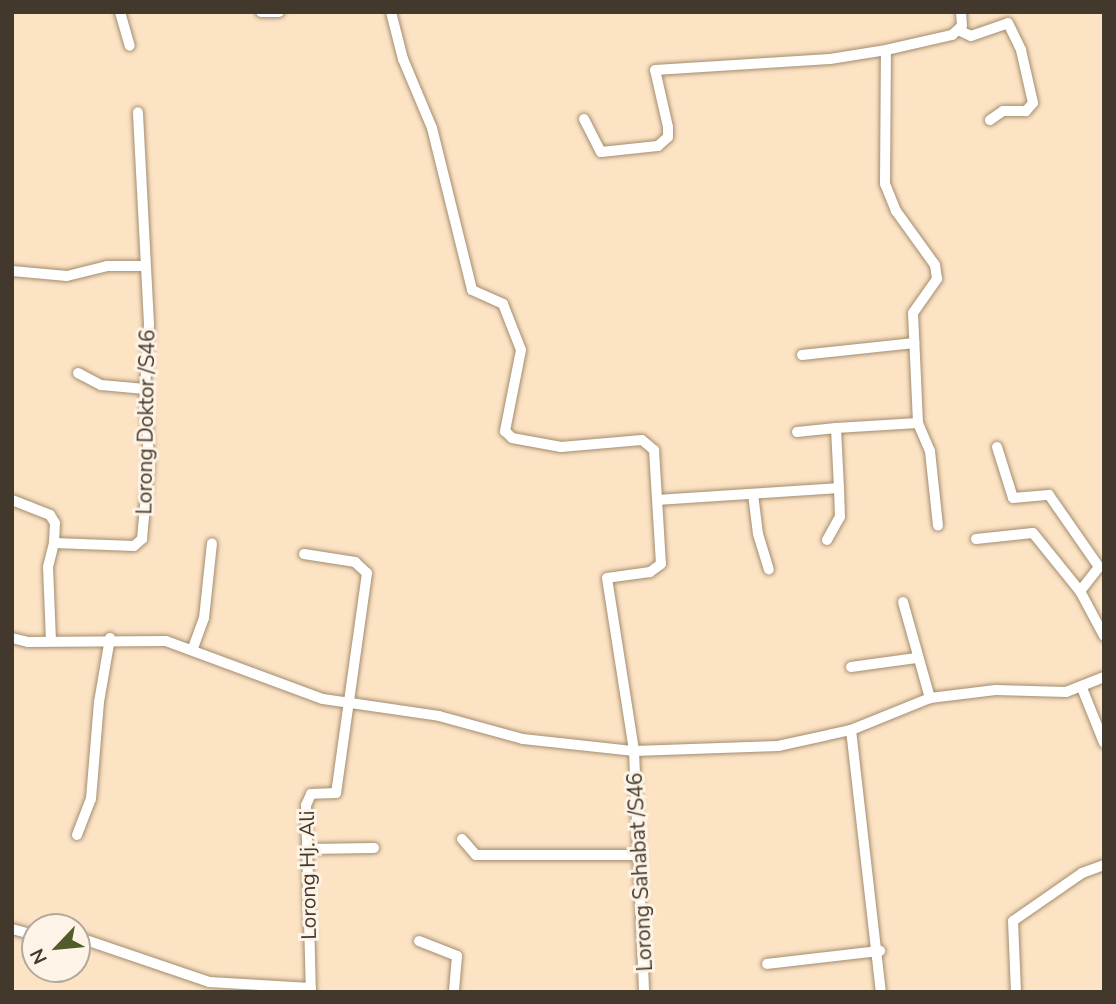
<!DOCTYPE html>
<html>
<head>
<meta charset="utf-8">
<style>
	body { margin:0 }
	#map { position:relative; width:1116px; height:1004px; overflow:hidden; background:#fce3c4; font-family:"Nunito Sans",sans-serif }
	div>[style] { position:absolute }
	.roads { filter:drop-shadow(0 0 2px #a38c6e) drop-shadow(0 0 2px #a38c6e) }
	.street>* { height:10px; margin:-5px; padding:0 5px; transform-origin:5px; border-radius:5px; background:#fff }
	span { translate:-50% -50%; white-space:nowrap; text-align:center; line-height:1.15; -webkit-text-stroke:6px #fdf3e6; paint-order:stroke }
	.street-label { font-size:21px; color:#42382c }
	.frame { position:absolute; inset:0; border:14px solid #42382c; pointer-events:none }
	.north { position:absolute; left:21px; top:913px; width:70px; height:70px; box-sizing:border-box; background:#fdf3e6; border:2px solid #b2a89c; border-radius:50%; rotate:244deg; font-size:19px; font-weight:700; line-height:28px; text-align:center; color:#42382c }
	.north::after { content:''; display:block; margin:auto; width:24px; height:32px; background:#545b2a; clip-path:polygon(50% 0,100% 100%,50% 72%,0 100%) }
</style>
</head>
<body>
<div id="map">
	<div class="roads">
		<div class="street">
			<div style="left:120px;top:12px;width:35px;rotate:74deg"></div>
			<div style="left:261px;top:12px;width:18px"></div>
			<div style="left:391px;top:12px;width:49px;rotate:75.7deg"></div>
			<div style="left:403px;top:59px;width:75px;rotate:67.2deg"></div>
			<div style="left:432px;top:128px;width:167px;rotate:76.1deg"></div>
			<div style="left:472px;top:290px;width:34px;rotate:24deg"></div>
			<div style="left:503px;top:304px;width:49px;rotate:68.6deg"></div>
			<div style="left:521px;top:350px;width:83px;rotate:101.2deg"></div>
			<div style="left:505px;top:431px;width:10px;rotate:45deg"></div>
			<div style="left:512px;top:438px;width:50px;rotate:10.4deg"></div>
			<div style="left:561px;top:447px;width:81px;rotate:-4.9deg"></div>
			<div style="left:642px;top:440px;width:16px;rotate:40deg"></div>
			<div style="left:654px;top:450px;width:114px;rotate:86.5deg"></div>
			<div style="left:661px;top:564px;width:14px;rotate:144deg"></div>
			<div style="left:650px;top:572px;width:43px;rotate:172.1deg"></div>
			<div style="left:607px;top:578px;width:175px;rotate:81.1deg"></div>
			<div style="left:634px;top:751px;width:241px;rotate:87.6deg"></div>
			<div style="left:960px;top:31px;width:12px;rotate:24deg"></div>
			<div style="left:971px;top:36px;width:39px;rotate:-19deg"></div>
			<div style="left:1008px;top:23px;width:30px;rotate:64deg"></div>
			<div style="left:1021px;top:50px;width:54px;rotate:77.2deg"></div>
			<div style="left:1033px;top:103px;width:11px;rotate:131deg"></div>
			<div style="left:1026px;top:111px;width:23px;rotate:180deg"></div>
			<div style="left:1003px;top:111px;width:16px;rotate:145deg"></div>
			<div style="left:584px;top:119px;width:37px;rotate:63deg"></div>
			<div style="left:601px;top:152px;width:57px;rotate:-6deg"></div>
			<div style="left:658px;top:146px;width:13px;rotate:-42deg"></div>
			<div style="left:668px;top:137px;width:10px;rotate:-90deg"></div>
			<div style="left:668px;top:127px;width:58px;rotate:-102.8deg"></div>
			<div style="left:655px;top:70px;width:175px;rotate:-3.6deg"></div>
			<div style="left:830px;top:59px;width:57px;rotate:-9.1deg"></div>
			<div style="left:886px;top:50px;width:68px;rotate:-12.8deg"></div>
			<div style="left:952px;top:35px;width:13px;rotate:-42deg"></div>
			<div style="left:962px;top:26px;width:14px;rotate:-94deg"></div>
			<div style="left:12px;top:271px;width:55px;rotate:5.2deg"></div>
			<div style="left:67px;top:276px;width:41px;rotate:-14deg"></div>
			<div style="left:107px;top:266px;width:37px"></div>
			<div style="left:802px;top:355px;width:113px;rotate:-6.1deg"></div>
			<div style="left:78px;top:373px;width:26px;rotate:28deg"></div>
			<div style="left:101px;top:385px;width:44px;rotate:5.2deg"></div>
			<div style="left:918px;top:423px;width:30px;rotate:67deg"></div>
			<div style="left:930px;top:451px;width:75px;rotate:83.9deg"></div>
			<div style="left:797px;top:432px;width:39px;rotate:-6deg"></div>
			<div style="left:997px;top:447px;width:53px;rotate:72.6deg"></div>
			<div style="left:1013px;top:498px;width:36px;rotate:-5deg"></div>
			<div style="left:1049px;top:495px;width:88px;rotate:55.2deg"></div>
			<div style="left:1099px;top:567px;width:31px;rotate:128deg"></div>
			<div style="left:1080px;top:591px;width:51px;rotate:61.9deg"></div>
			<div style="left:753px;top:494px;width:40px;rotate:82.9deg"></div>
			<div style="left:758px;top:534px;width:37px;rotate:73deg"></div>
			<div style="left:12px;top:500px;width:41px;rotate:21.5deg"></div>
			<div style="left:50px;top:515px;width:9px;rotate:58deg"></div>
			<div style="left:55px;top:523px;width:20px;rotate:93deg"></div>
			<div style="left:658px;top:500px;width:181px;rotate:-3.8deg"></div>
			<div style="left:839px;top:488px;width:60px;rotate:-92.9deg"></div>
			<div style="left:836px;top:428px;width:82px;rotate:-3.5deg"></div>
			<div style="left:918px;top:423px;width:110px;rotate:-92.6deg"></div>
			<div style="left:913px;top:313px;width:42px;rotate:-54.8deg"></div>
			<div style="left:937px;top:279px;width:14px;rotate:-98deg"></div>
			<div style="left:935px;top:265px;width:67px;rotate:-125.8deg"></div>
			<div style="left:896px;top:211px;width:29px;rotate:-112deg"></div>
			<div style="left:885px;top:184px;width:134px;rotate:-89.6deg"></div>
			<div style="left:976px;top:539px;width:57px;rotate:-6deg"></div>
			<div style="left:1033px;top:533px;width:75px;rotate:51deg"></div>
			<div style="left:827px;top:540px;width:26px;rotate:-61deg"></div>
			<div style="left:840px;top:517px;width:29px;rotate:-92deg"></div>
			<div style="left:304px;top:554px;width:52px;rotate:8.9deg"></div>
			<div style="left:355px;top:562px;width:16px;rotate:43deg"></div>
			<div style="left:367px;top:573px;width:222px;rotate:98deg"></div>
			<div style="left:336px;top:793px;width:25px;rotate:178deg"></div>
			<div style="left:311px;top:794px;width:12px;rotate:114deg"></div>
			<div style="left:306px;top:805px;width:187px;rotate:88.5deg"></div>
			<div style="left:903px;top:602px;width:100px;rotate:74.3deg"></div>
			<div style="left:12px;top:638px;width:16px;rotate:14deg"></div>
			<div style="left:28px;top:642px;width:138px;rotate:-0.4deg"></div>
			<div style="left:166px;top:641px;width:167px;rotate:20.3deg"></div>
			<div style="left:323px;top:699px;width:117px;rotate:8.3deg"></div>
			<div style="left:439px;top:716px;width:87px;rotate:15.3deg"></div>
			<div style="left:523px;top:739px;width:112px;rotate:6.2deg"></div>
			<div style="left:634px;top:751px;width:144px;rotate:-2deg"></div>
			<div style="left:778px;top:746px;width:75px;rotate:-12.4deg"></div>
			<div style="left:851px;top:730px;width:85px;rotate:-22.1deg"></div>
			<div style="left:930px;top:698px;width:66px;rotate:-6.9deg"></div>
			<div style="left:996px;top:690px;width:70px;rotate:1.6deg"></div>
			<div style="left:1066px;top:692px;width:41px;rotate:-21.5deg"></div>
			<div style="left:51px;top:641px;width:74px;rotate:-92.3deg"></div>
			<div style="left:48px;top:567px;width:25px;rotate:-76deg"></div>
			<div style="left:54px;top:543px;width:80px;rotate:2.1deg"></div>
			<div style="left:134px;top:546px;width:11px;rotate:-41deg"></div>
			<div style="left:142px;top:539px;width:76px;rotate:-84.7deg"></div>
			<div style="left:149px;top:463px;width:74px;rotate:-93.1deg"></div>
			<div style="left:145px;top:389px;width:65px;rotate:-86.5deg"></div>
			<div style="left:149px;top:324px;width:212px;rotate:-93deg"></div>
			<div style="left:193px;top:648px;width:32px;rotate:-70deg"></div>
			<div style="left:204px;top:618px;width:75px;rotate:-83.9deg"></div>
			<div style="left:851px;top:667px;width:66px;rotate:-7.9deg"></div>
			<div style="left:1082px;top:688px;width:59px;rotate:68.2deg"></div>
			<div style="left:851px;top:730px;width:264px;rotate:83.5deg"></div>
			<div style="left:77px;top:835px;width:39px;rotate:-69deg"></div>
			<div style="left:91px;top:799px;width:97px;rotate:-85.3deg"></div>
			<div style="left:99px;top:702px;width:65px;rotate:-80.2deg"></div>
			<div style="left:462px;top:839px;width:21px;rotate:49deg"></div>
			<div style="left:476px;top:855px;width:164px"></div>
			<div style="left:307px;top:849px;width:67px;rotate:-0.9deg"></div>
			<div style="left:12px;top:929px;width:24px;rotate:15deg"></div>
			<div style="left:77px;top:937px;width:139px;rotate:18.8deg"></div>
			<div style="left:209px;top:982px;width:102px;rotate:3.4deg"></div>
			<div style="left:419px;top:941px;width:41px;rotate:21.5deg"></div>
			<div style="left:457px;top:956px;width:36px;rotate:95deg"></div>
			<div style="left:767px;top:964px;width:114px;rotate:-6.6deg"></div>
			<div style="left:1016px;top:992px;width:71px;rotate:-92.4deg"></div>
			<div style="left:1013px;top:921px;width:84px;rotate:-34.8deg"></div>
			<div style="left:1082px;top:873px;width:23px;rotate:-20deg"></div>
		</div>
	</div>
	<div class="street-label">
		<span style="left:146px;top:422px;rotate:-89deg">Lorong Doktor /S46</span>
		<span style="left:640px;top:872px;rotate:-93deg">Lorong Sahabat /S46</span>
		<span style="left:308px;top:875px;rotate:-91deg">Lorong Hj. Ali</span>
	</div>
	<div class="frame"></div>
	<div class="north">N</div>
</div>
</body>
</html>
